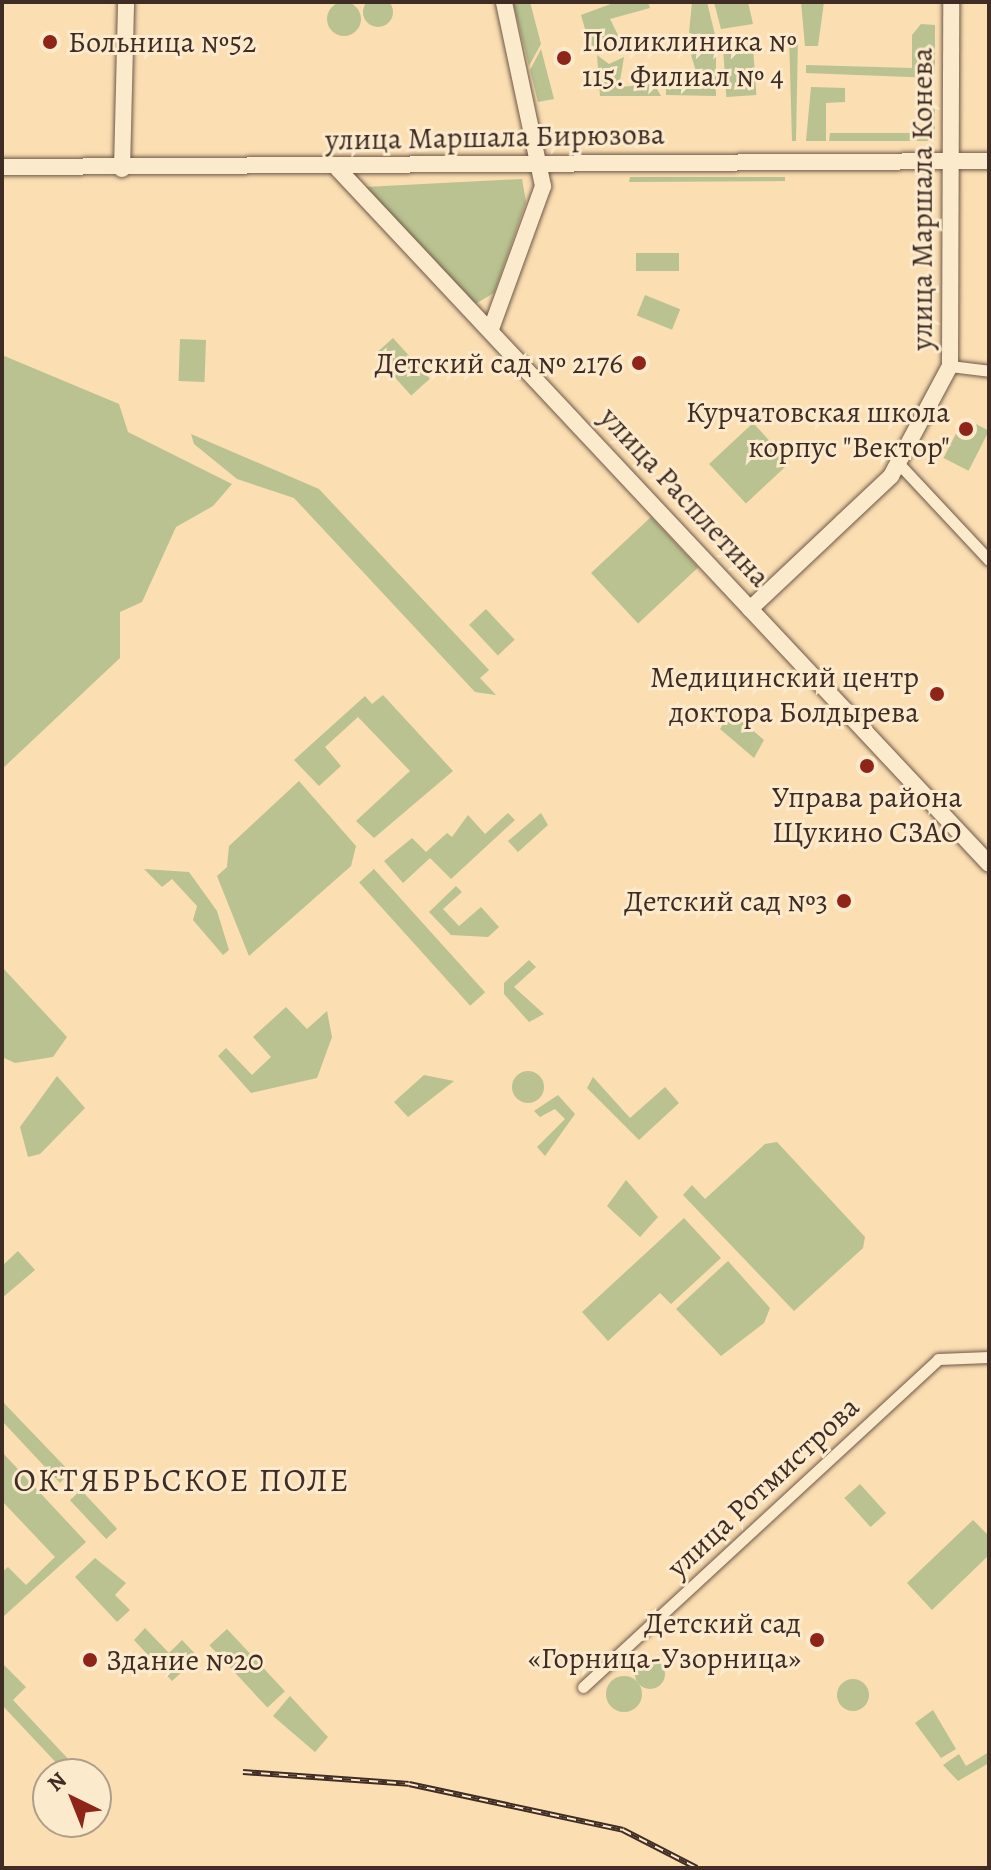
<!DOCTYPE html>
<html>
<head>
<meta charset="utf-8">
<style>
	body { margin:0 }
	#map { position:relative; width:991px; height:1870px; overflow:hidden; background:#fbdeb2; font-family:Alegreya,serif }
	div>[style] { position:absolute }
	.green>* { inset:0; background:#b9c290; transform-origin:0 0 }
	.round { border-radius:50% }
	.roads { filter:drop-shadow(0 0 2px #6e5848) drop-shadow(0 0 2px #6e5848) }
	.street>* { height:11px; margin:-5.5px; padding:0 5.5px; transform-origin:5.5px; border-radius:5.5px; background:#fceacd }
	.secondary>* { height:16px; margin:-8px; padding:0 8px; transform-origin:8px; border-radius:8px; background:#fceacd }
	.rail>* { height:6px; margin-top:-3px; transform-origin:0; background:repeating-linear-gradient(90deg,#fceacd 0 9px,#3f2c25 0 18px); box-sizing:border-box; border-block:2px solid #3f2c25 }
	.dots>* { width:22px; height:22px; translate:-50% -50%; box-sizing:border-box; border:4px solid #fceacd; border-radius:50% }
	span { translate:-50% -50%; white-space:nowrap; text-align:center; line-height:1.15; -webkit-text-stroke:6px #fceacd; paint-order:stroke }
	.poi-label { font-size:30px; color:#3f2c25 }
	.left { translate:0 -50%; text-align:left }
	.right { translate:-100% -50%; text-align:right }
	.street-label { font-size:30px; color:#3f2c25 }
	.neighbourhood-label { font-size:32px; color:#3f2c25; letter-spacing:2px }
	.frame { position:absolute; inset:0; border:4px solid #3f2c25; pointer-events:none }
	.north { position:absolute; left:32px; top:1758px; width:80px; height:80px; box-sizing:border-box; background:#fceacd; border:2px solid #b09e8a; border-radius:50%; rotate:317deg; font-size:22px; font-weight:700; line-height:32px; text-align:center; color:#3f2c25 }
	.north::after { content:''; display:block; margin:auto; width:28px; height:36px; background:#8f2418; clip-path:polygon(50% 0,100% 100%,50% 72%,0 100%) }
</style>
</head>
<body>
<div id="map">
	<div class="green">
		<div class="round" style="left:363px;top:-3px;width:30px;height:30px"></div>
		<div class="round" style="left:327px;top:2px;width:34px;height:34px"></div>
		<div style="clip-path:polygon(513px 2px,530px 2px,541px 44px,529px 66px)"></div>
		<div style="clip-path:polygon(616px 2px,648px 2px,650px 8px,610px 19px,622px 43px,607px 40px,592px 53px,581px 15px)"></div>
		<div style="clip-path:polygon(692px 2px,707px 2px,716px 39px,689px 33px)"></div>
		<div style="clip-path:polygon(714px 2px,748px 2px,753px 24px,721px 29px)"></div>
		<div style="clip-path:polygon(801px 2px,824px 2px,818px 46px,805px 46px)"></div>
		<div style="clip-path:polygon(921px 24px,935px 25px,935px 78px,806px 73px,806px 65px,912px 68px,912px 35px)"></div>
		<div style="clip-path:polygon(789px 35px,798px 37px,796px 141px,792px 141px)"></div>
		<div style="clip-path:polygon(716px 45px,716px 96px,666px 95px,666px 88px,701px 87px,691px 55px)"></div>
		<div style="left:753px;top:47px;width:48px;height:30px;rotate:86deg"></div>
		<div style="clip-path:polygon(541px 49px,554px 99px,538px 102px,530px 70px)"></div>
		<div style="clip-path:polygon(597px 55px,609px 64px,624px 57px,619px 87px,654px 84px,661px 96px,600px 96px)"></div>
		<div style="clip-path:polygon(811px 87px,845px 88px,845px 102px,826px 103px,826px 141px,806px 141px)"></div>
		<div style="clip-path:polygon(928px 107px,935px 107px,935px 141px,829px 141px,830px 133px,928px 133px)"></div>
		<div style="clip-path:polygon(630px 177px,785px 177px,785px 181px,629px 182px)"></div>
		<div style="clip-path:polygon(522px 179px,526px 202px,494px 293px,475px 304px,365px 187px)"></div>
		<div style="left:636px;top:253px;width:43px;height:18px"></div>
		<div style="left:645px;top:295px;width:38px;height:22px;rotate:22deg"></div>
		<div style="left:393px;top:338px;width:55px;height:25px;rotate:48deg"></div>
		<div style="left:180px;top:339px;width:26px;height:42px;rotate:2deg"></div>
		<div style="clip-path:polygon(2px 355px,119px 404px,128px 432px,232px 484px,213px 506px,176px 527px,142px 602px,120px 612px,120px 658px,2px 769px)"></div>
		<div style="left:964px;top:418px;width:28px;height:45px;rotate:27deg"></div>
		<div style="left:753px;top:423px;width:54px;height:60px;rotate:47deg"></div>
		<div style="clip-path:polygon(191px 434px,319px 489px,489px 670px,480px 678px,496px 695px,475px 692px,294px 498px,237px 479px,194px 444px)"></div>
		<div style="left:651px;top:517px;width:69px;height:82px;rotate:47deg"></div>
		<div style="left:486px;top:609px;width:42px;height:23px;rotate:47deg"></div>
		<div style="clip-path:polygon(383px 695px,453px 771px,374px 838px,356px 821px,410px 771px,358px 717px,325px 747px,341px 766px,319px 786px,294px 760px,365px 696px,372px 704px)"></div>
		<div style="clip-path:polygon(731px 712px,764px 740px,754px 758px,720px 729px)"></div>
		<div style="clip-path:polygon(299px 781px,356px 846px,351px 866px,249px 956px,217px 876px,227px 867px,229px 846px)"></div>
		<div style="clip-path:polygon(508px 813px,515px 820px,451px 879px,430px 858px,403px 883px,384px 861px,412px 838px,426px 852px,447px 833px,452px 837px,468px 815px,485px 834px)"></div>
		<div style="clip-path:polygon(541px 813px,548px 825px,518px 852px,508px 841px)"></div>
		<div style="clip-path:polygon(144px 869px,189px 872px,217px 911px,229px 950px,223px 955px,193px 920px,197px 906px,172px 879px,162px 887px)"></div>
		<div style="left:374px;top:869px;width:166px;height:20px;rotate:48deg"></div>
		<div style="clip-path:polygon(456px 886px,462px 892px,443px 909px,459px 926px,481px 907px,499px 927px,488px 937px,451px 935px,429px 912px)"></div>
		<div style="clip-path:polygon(529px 960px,536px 967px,514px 987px,544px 1014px,529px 1022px,504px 994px,504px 983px)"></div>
		<div style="clip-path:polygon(2px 967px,67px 1037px,53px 1057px,15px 1063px,2px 1057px)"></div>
		<div style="clip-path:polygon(286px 1007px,307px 1029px,327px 1011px,332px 1037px,317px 1078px,251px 1093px,218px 1056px,226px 1048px,252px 1075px,271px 1057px,253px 1037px)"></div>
		<div class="round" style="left:512px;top:1071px;width:32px;height:32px"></div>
		<div style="clip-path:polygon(424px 1075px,454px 1081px,408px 1117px,394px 1102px)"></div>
		<div style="clip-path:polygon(57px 1076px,85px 1108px,40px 1154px,28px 1157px,20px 1127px)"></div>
		<div style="clip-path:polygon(593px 1077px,630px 1118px,665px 1087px,679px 1103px,639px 1140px,587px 1088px)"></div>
		<div style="clip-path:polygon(558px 1095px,575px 1114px,545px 1156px,537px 1147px,565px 1119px,555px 1109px,540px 1117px,534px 1111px)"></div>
		<div style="clip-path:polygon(777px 1142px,865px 1237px,863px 1248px,794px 1311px,683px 1195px,692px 1185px,705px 1199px,765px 1144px)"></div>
		<div style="clip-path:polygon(626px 1180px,658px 1217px,640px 1237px,607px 1206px)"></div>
		<div style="clip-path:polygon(684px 1218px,721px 1258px,671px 1304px,660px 1293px,608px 1341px,582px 1312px)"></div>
		<div style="clip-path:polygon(18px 1251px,35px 1270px,2px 1298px,2px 1266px)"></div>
		<div style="clip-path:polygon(728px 1261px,770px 1308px,764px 1323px,721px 1356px,676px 1309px)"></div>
		<div style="clip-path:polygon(2px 1401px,70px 1472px,60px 1483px,2px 1421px)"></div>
		<div style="clip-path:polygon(2px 1452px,86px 1542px,4px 1616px,2px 1572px,8px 1567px,26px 1585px,55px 1557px,2px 1501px)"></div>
		<div style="left:860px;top:1484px;width:39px;height:21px;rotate:48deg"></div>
		<div style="left:81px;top:1490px;width:53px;height:15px;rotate:47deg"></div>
		<div style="clip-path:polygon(973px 1520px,989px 1536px,989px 1555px,932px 1610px,907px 1583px)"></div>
		<div style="clip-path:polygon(95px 1558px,126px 1583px,115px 1595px,130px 1610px,117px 1622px,75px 1577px)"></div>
		<div style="clip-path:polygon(145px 1628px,169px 1653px,182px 1640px,198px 1657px,172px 1681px,134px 1640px)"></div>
		<div style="left:227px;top:1629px;width:85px;height:24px;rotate:47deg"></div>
		<div class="round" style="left:635px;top:1659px;width:30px;height:30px"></div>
		<div style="clip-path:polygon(2px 1663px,26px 1687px,13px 1700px,71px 1762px,63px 1770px,2px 1705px)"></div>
		<div class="round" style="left:606px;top:1676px;width:36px;height:36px"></div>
		<div class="round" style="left:837px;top:1679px;width:32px;height:32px"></div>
		<div style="clip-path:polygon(290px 1696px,328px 1737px,315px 1752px,273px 1716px)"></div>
		<div style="clip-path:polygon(933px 1710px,956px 1749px,941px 1758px,915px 1723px)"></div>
		<div style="clip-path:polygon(989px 1752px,989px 1763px,958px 1781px,943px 1765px,959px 1754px,966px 1766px)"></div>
	</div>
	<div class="roads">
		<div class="street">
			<div style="left:950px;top:366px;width:39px;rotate:7deg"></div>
			<div style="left:900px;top:465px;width:130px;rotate:46.9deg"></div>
			<div style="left:583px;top:1687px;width:483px;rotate:-42.7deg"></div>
			<div style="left:938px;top:1359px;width:51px;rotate:-2.2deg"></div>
		</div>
		<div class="secondary">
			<div style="left:2px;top:167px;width:987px;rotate:-0.35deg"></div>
			<div style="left:122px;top:169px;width:167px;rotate:-88.6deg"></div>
			<div style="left:338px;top:169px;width:952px;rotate:46.87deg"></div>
			<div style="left:491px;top:329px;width:152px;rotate:-70deg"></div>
			<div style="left:543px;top:186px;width:188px;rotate:-102deg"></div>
			<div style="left:750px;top:609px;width:194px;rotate:-43.3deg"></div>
			<div style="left:891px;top:476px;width:125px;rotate:-61.8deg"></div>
			<div style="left:950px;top:366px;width:364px;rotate:-89.8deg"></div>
		</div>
	</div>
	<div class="rail">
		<div style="left:243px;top:1772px;width:166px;rotate:4.1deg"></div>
		<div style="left:409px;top:1784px;width:219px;rotate:12.1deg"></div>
		<div style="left:623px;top:1830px;width:83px;rotate:27.2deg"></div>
	</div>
	<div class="dots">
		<div style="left:50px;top:42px;background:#8f2418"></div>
		<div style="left:564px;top:58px;background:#8f2418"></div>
		<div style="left:639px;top:363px;background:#8f2418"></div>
		<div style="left:966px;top:429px;background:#8f2418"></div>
		<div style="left:937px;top:694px;background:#8f2418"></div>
		<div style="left:867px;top:766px;background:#8f2418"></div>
		<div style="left:844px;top:901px;background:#8f2418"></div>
		<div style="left:817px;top:1640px;background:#8f2418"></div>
		<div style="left:90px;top:1660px;background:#8f2418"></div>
	</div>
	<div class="poi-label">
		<span class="left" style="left:582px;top:58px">Поликлиника №<br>115. Филиал № 4</span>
		<span class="left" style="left:68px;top:42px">Больница №52</span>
		<span class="right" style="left:623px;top:363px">Детский сад № 2176</span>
		<span class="right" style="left:950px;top:429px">Курчатовская школа<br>корпус "Вектор"</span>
		<span class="right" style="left:919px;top:694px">Медицинский центр<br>доктора Болдырева</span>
		<span style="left:867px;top:814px">Управа района<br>Щукино СЗАО</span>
		<span class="right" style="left:828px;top:901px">Детский сад №3</span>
		<span class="right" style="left:801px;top:1640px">Детский сад<br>«Горница-Узорница»</span>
		<span class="left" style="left:106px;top:1660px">Здание №20</span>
	</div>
	<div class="street-label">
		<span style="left:495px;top:137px;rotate:-1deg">улица Маршала Бирюзова</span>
		<span style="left:922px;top:199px;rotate:-90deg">улица Маршала Конева</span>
		<span style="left:685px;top:497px;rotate:47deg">улица Расплетина</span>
		<span style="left:763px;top:1487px;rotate:-43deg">улица Ротмистрова</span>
	</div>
	<div class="neighbourhood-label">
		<span style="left:182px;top:1480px">ОКТЯБРЬСКОЕ ПОЛЕ</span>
	</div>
	<div class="frame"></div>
	<div class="north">N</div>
</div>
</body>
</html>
